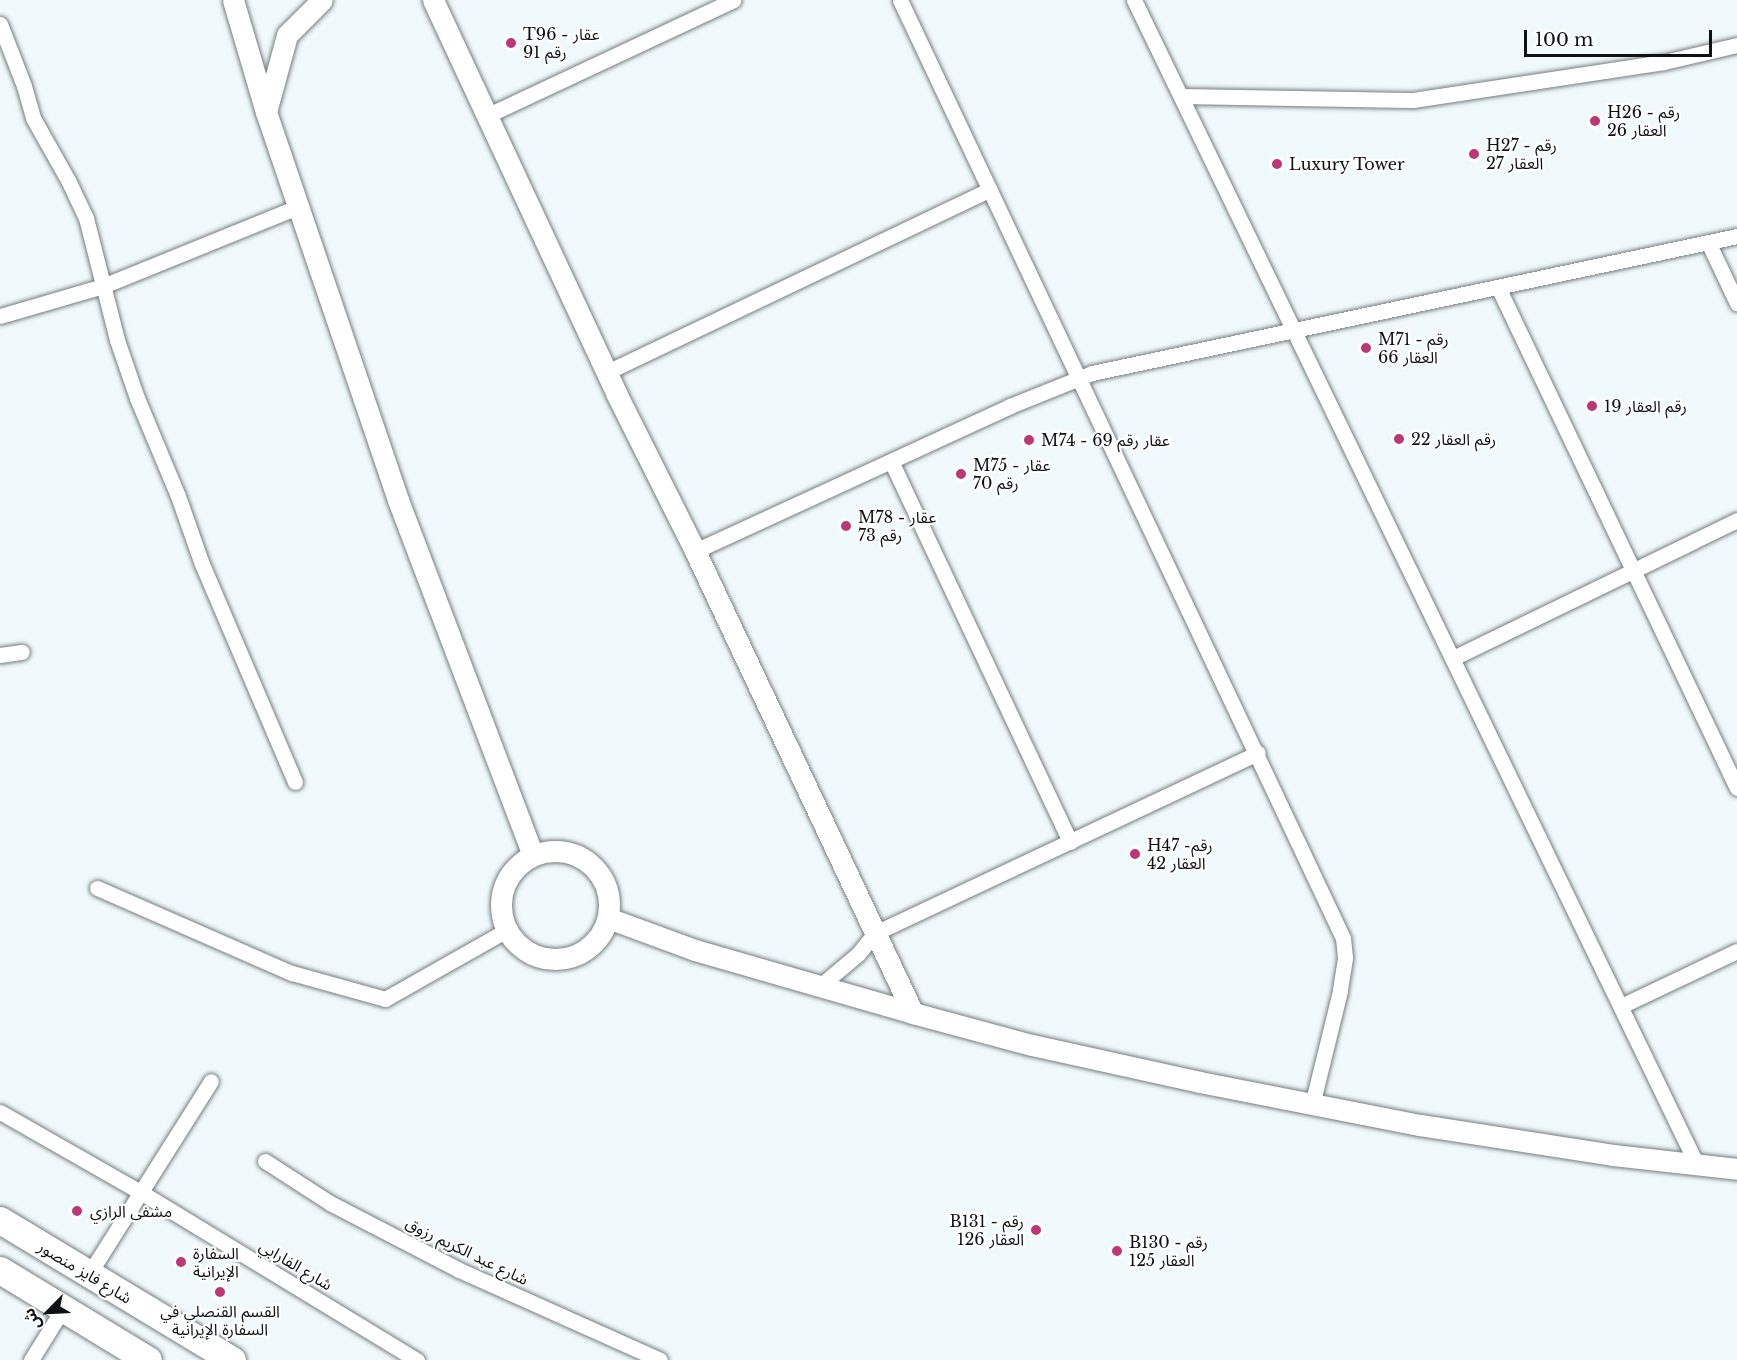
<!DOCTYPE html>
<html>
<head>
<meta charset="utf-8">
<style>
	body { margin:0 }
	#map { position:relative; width:1737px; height:1360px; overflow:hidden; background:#f0f9fc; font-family:"Libre Baskerville","Noto Sans Arabic",serif }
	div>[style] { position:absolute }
	.roads { filter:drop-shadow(0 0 2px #757d7f) drop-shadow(0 0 2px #757d7f) }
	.street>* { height:15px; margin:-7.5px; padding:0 7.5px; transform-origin:7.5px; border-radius:7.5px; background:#fff }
	.secondary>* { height:21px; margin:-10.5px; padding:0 10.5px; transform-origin:10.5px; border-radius:10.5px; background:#fff }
	.secondary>.ring { margin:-10.5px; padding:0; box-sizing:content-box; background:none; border:21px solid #fff; border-radius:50% }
	.highway>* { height:27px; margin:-13.5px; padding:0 13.5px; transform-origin:13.5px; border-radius:13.5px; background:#fff }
	.dots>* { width:16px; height:16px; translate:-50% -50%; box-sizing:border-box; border:3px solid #fff; border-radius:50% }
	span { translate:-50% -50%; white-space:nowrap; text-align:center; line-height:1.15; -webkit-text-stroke:4.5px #fff; paint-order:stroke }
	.poi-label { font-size:16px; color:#0f1213 }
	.left { translate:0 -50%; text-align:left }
	.right { translate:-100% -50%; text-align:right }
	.street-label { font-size:16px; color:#0f1213 }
	.north { position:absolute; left:18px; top:1282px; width:60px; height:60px; -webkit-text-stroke:4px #fff; paint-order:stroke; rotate:246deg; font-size:16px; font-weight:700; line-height:24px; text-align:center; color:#0f1213 }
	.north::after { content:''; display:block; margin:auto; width:21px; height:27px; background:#0f1213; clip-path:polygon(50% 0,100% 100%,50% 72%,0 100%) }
	.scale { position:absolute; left:1524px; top:30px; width:188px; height:27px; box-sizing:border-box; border:3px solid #0f1213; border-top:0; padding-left:8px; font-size:18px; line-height:21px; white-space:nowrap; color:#0f1213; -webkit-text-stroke:4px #fff; paint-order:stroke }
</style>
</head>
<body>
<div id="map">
	<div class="roads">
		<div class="street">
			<div style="left:900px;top:0;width:1037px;rotate:64.72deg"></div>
			<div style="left:1343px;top:938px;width:20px;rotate:84deg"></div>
			<div style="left:1345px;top:958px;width:33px;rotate:99deg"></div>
			<div style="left:1340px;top:991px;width:117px;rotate:103.8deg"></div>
			<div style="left:1134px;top:0;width:1294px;rotate:64.21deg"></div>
			<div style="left:0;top:24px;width:66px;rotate:68.8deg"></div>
			<div style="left:24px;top:86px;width:33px;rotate:74deg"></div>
			<div style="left:33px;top:118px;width:71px;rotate:60.6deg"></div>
			<div style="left:68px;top:180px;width:42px;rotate:64.7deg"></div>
			<div style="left:86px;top:218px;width:126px;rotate:75.7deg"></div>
			<div style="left:117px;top:340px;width:61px;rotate:71deg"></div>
			<div style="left:137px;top:398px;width:106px;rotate:67.3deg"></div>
			<div style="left:178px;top:496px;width:72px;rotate:70.6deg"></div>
			<div style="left:202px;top:564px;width:237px;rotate:66.9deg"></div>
			<div style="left:1181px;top:96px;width:232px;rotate:1deg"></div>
			<div style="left:1413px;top:100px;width:254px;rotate:-8.6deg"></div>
			<div style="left:1664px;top:62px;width:75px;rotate:-13.1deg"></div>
			<div style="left:488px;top:115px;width:271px;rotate:-25.1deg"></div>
			<div style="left:1708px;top:242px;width:68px;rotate:64.6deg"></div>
			<div style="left:1498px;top:287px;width:555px;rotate:64.5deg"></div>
			<div style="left:0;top:316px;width:107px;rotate:-16.2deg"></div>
			<div style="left:103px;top:286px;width:213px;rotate:-22.1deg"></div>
			<div style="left:607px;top:372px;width:424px;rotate:-25.5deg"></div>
			<div style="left:891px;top:461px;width:421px;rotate:64.8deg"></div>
			<div style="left:695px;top:551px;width:347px;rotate:-24.7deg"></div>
			<div style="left:1010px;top:406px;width:88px;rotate:-21.9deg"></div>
			<div style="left:1092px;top:373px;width:659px;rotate:-11.99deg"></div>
			<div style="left:0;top:655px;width:22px;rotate:-8deg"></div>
			<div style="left:1453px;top:658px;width:316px;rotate:-25.9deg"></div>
			<div style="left:97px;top:888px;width:213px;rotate:23.6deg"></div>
			<div style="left:292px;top:973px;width:97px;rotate:15.6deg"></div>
			<div style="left:385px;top:999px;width:140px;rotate:-29.5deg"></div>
			<div style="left:820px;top:986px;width:50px;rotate:-40.1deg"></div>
			<div style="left:858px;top:954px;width:27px;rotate:-51deg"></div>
			<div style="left:875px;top:933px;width:423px;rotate:-25.2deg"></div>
			<div style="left:1621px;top:1006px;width:128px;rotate:-25.4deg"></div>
			<div style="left:0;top:1112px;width:163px;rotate:29.7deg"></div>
			<div style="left:142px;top:1193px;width:322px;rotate:31.3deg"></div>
			<div style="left:265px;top:1161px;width:77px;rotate:32.9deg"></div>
			<div style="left:330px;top:1203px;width:145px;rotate:27.4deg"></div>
			<div style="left:459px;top:1270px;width:220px;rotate:24.1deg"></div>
			<div style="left:89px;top:1274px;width:228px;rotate:-57.7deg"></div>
			<div style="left:31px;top:1360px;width:62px;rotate:-58.1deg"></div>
		</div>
		<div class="secondary">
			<div style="left:233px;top:0;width:117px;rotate:73.6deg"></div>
			<div style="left:266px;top:112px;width:410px;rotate:71.2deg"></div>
			<div style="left:398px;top:500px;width:380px;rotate:69.2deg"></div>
			<div style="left:433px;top:0;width:434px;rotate:65deg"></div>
			<div style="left:616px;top:393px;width:177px;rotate:63.4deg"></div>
			<div style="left:695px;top:551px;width:511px;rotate:64.74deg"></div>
			<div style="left:266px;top:112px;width:80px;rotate:-74.7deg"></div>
			<div style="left:287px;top:35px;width:49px;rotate:-45deg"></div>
			<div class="ring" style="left:501px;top:851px;width:87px;height:87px"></div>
			<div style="left:608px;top:918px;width:93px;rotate:20.2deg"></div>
			<div style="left:695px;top:950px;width:227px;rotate:16.1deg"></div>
			<div style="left:913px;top:1013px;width:123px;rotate:15.1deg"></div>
			<div style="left:1032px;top:1045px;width:172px;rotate:12.4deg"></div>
			<div style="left:1200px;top:1082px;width:224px;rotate:11.1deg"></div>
			<div style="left:1420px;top:1125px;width:195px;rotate:8.8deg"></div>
			<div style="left:1613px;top:1155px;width:125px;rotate:6.4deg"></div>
		</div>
		<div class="highway">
			<div style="left:0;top:1220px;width:271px;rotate:31.1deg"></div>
			<div style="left:0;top:1270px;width:173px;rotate:31.3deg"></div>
		</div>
	</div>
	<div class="dots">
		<div style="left:511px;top:43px;background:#bd3676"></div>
		<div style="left:1595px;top:121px;background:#bd3676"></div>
		<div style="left:1474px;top:154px;background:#bd3676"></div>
		<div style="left:1277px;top:164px;background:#bd3676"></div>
		<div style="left:1366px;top:348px;background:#bd3676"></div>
		<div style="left:1592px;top:406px;background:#bd3676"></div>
		<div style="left:1399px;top:439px;background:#bd3676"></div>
		<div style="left:1029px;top:440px;background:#bd3676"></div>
		<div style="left:961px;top:474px;background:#bd3676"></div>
		<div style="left:846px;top:526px;background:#bd3676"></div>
		<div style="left:1135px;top:854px;background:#bd3676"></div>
		<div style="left:77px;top:1211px;background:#bd3676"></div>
		<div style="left:1036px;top:1230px;background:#bd3676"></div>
		<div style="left:1117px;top:1251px;background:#bd3676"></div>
		<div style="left:181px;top:1262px;background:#bd3676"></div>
		<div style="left:220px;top:1292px;background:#bd3676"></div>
	</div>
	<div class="poi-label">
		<span class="left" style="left:523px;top:43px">T96 - عقار<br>رقم 91</span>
		<span class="left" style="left:1607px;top:121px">H26 - رقم<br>العقار 26</span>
		<span class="left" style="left:1486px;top:154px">H27 - رقم<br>العقار 27</span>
		<span class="left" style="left:1289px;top:164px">Luxury Tower</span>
		<span class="left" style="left:1378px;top:348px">M71 - رقم<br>العقار 66</span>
		<span class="left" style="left:1604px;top:406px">رقم العقار 19</span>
		<span class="left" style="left:1411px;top:439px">رقم العقار 22</span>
		<span class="left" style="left:1041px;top:440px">M74 - عقار رقم 69</span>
		<span class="left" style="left:973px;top:474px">M75 - عقار<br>رقم 70</span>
		<span class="left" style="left:858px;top:526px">M78 - عقار<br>رقم 73</span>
		<span class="left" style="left:1147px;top:854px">H47 -رقم<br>العقار 42</span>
		<span class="left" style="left:90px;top:1211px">مشفى الرازي</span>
		<span class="right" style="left:1024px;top:1230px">B131 - رقم<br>العقار 126</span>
		<span class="left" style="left:1129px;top:1251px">B130 - رقم<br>العقار 125</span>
		<span class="left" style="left:193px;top:1262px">السفارة<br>الإيرانية</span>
		<span style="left:220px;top:1320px">القسم القنصلي في<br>السفارة الإيرانية</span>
	</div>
	<div class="street-label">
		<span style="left:467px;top:1251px;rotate:26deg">شارع عبد الكريم رزوق</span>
		<span style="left:296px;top:1265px;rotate:31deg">شارع الفارابي</span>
		<span style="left:85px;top:1272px;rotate:31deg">شارع فايز منصور</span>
	</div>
	<div class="north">ش</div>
	<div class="scale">100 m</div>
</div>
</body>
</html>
